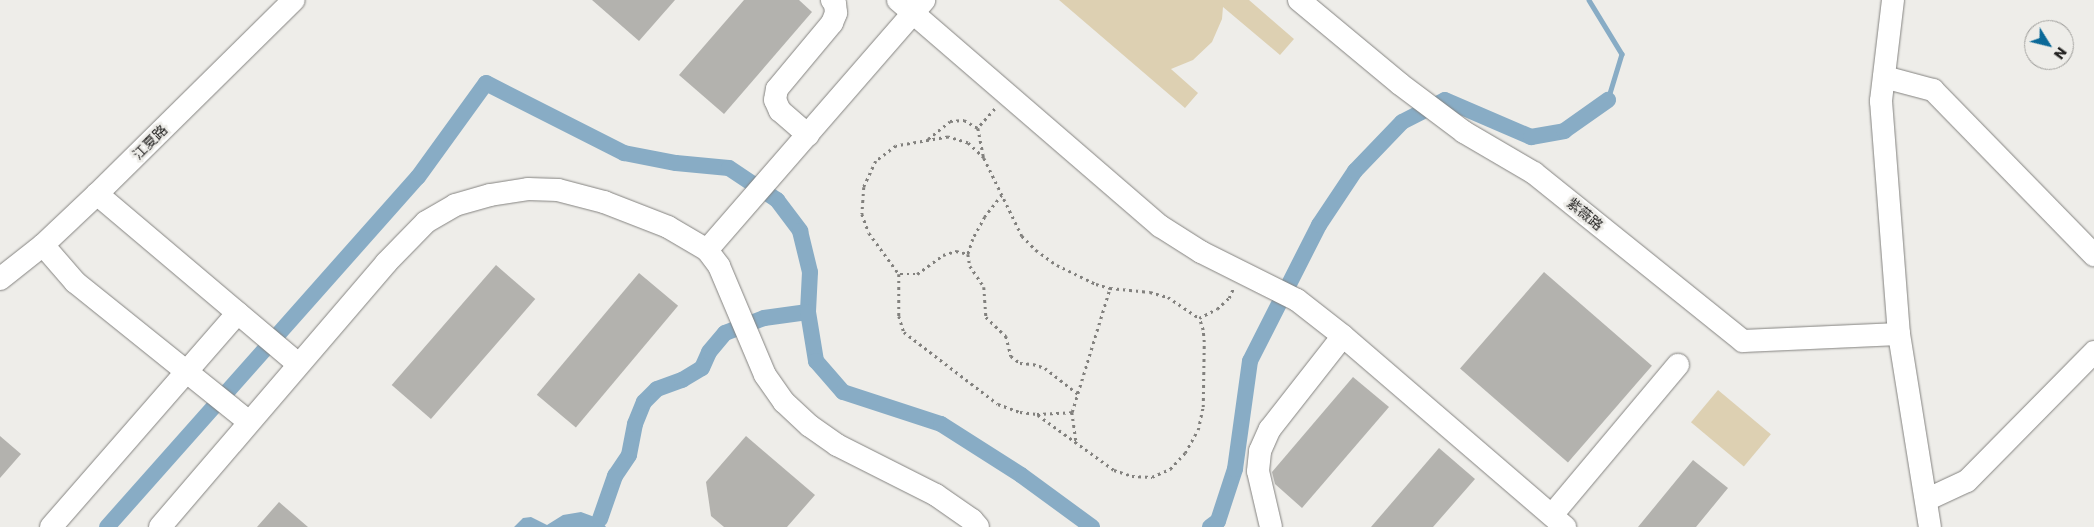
<!DOCTYPE html>
<html>
<head>
<meta charset="utf-8">
<style>
	body { margin:0 }
	#map { position:relative; width:2094px; height:527px; overflow:hidden; background:#eeede9; font-family:Poppins,"Noto Sans SC",sans-serif }
	div>[style] { position:absolute }
	.green>* { inset:0; background:#ddd0b2; transform-origin:0 0 }
	.water>* { inset:0; background:#88acc5 }
	.stream>* { height:4.5px; margin:-2.25px; padding:0 2.25px; transform-origin:2.25px; border-radius:2.25px; background:#88acc5 }
	.canal>* { height:16px; margin:-8px; padding:0 8px; transform-origin:8px; border-radius:8px; background:#88acc5 }
	.building>* { inset:0; background:#b3b2ae; transform-origin:0 0 }
	.path>* { height:2.5px; margin-top:-1.25px; transform-origin:0; background:repeating-linear-gradient(90deg,#82817e 0 2.5px,transparent 0 6.5px) }
	.roads { filter:drop-shadow(0 0 1px #848380) drop-shadow(0 0 1px #848380) }
	.minor>* { height:22px; margin:-11px; padding:0 11px; transform-origin:11px; border-radius:11px; background:#fff }
	span { translate:-50% -50%; white-space:nowrap; text-align:center; line-height:1.15; -webkit-text-stroke:5px #eeede9; paint-order:stroke }
	.street-label { font-size:14px; color:#232221 }
	.north { position:absolute; left:2024px; top:20px; width:50px; height:50px; box-sizing:border-box; background:#eeede9; border:1px solid #9d9c99; border-radius:50%; rotate:126deg; font-size:14px; font-weight:700; line-height:20px; text-align:center; color:#232221 }
	.north::after { content:''; display:block; margin:auto; width:18px; height:22px; background:#0b6998; clip-path:polygon(50% 0,100% 100%,50% 72%,0 100%) }
</style>
</head>
<body>
<div id="map">
	<div class="green">
		<div style="clip-path:polygon(1059px 0,1249px 0,1294px 39px,1280px 55px,1223px 7px,1222px 19px,1212px 42px,1193px 60px,1171px 69px,1198px 93px,1185px 108px)"></div>
		<div style="left:1718px;top:390px;width:69px;height:42px;rotate:40deg"></div>
	</div>
	<div class="water">
		<div style="clip-path:polygon(581px 512px,600px 519px,606px 527px,514px 527px,523px 518px,531px 517px,547px 525px,563px 515px)"></div>
	</div>
	<div class="stream">
		<div style="left:1589px;top:0;width:63px;rotate:58.6deg"></div>
		<div style="left:1622px;top:54px;width:48px;rotate:106.9deg"></div>
	</div>
	<div class="canal">
		<div style="left:600px;top:519px;width:46px;rotate:-70.8deg"></div>
		<div style="left:615px;top:476px;width:25px;rotate:-56deg"></div>
		<div style="left:629px;top:455px;width:32px;rotate:-79deg"></div>
		<div style="left:635px;top:424px;width:24px;rotate:-68deg"></div>
		<div style="left:644px;top:402px;width:18px;rotate:-45deg"></div>
		<div style="left:657px;top:389px;width:27px;rotate:-20deg"></div>
		<div style="left:682px;top:380px;width:23px;rotate:-31deg"></div>
		<div style="left:702px;top:368px;width:17px;rotate:-66deg"></div>
		<div style="left:709px;top:352px;width:25px;rotate:-50deg"></div>
		<div style="left:725px;top:333px;width:42px;rotate:-21deg"></div>
		<div style="left:764px;top:318px;width:44px;rotate:-7.8deg"></div>
		<div style="left:107px;top:527px;width:468px;rotate:-48.4deg"></div>
		<div style="left:418px;top:177px;width:116px;rotate:-54.1deg"></div>
		<div style="left:486px;top:83px;width:155px;rotate:26.9deg"></div>
		<div style="left:624px;top:153px;width:53px;rotate:10.9deg"></div>
		<div style="left:676px;top:163px;width:53px;rotate:5.4deg"></div>
		<div style="left:729px;top:168px;width:58px;rotate:33.7deg"></div>
		<div style="left:777px;top:200px;width:39px;rotate:53deg"></div>
		<div style="left:800px;top:231px;width:42px;rotate:76.3deg"></div>
		<div style="left:810px;top:272px;width:40px;rotate:92.9deg"></div>
		<div style="left:808px;top:312px;width:50px;rotate:80.7deg"></div>
		<div style="left:816px;top:361px;width:41px;rotate:48.9deg"></div>
		<div style="left:843px;top:392px;width:103px;rotate:18.1deg"></div>
		<div style="left:941px;top:424px;width:95px;rotate:32.5deg"></div>
		<div style="left:1021px;top:475px;width:88px;rotate:36.2deg"></div>
		<div style="left:1210px;top:527px;width:10px;rotate:-37deg"></div>
		<div style="left:1218px;top:521px;width:55px;rotate:-71.9deg"></div>
		<div style="left:1235px;top:469px;width:109px;rotate:-82.1deg"></div>
		<div style="left:1250px;top:361px;width:153px;rotate:-63.1deg"></div>
		<div style="left:1319px;top:225px;width:65px;rotate:-56.3deg"></div>
		<div style="left:1355px;top:171px;width:68px;rotate:-46.2deg"></div>
		<div style="left:1402px;top:122px;width:48px;rotate:-27.1deg"></div>
		<div style="left:1445px;top:100px;width:94px;rotate:23.3deg"></div>
		<div style="left:1531px;top:137px;width:34px;rotate:-10deg"></div>
		<div style="left:1564px;top:131px;width:54px;rotate:-35.2deg"></div>
	</div>
	<div class="building">
		<div style="clip-path:polygon(592px 0,675px 0,639px 41px)"></div>
		<div style="clip-path:polygon(744px 0,799px 0,812px 12px,724px 114px,679px 75px)"></div>
		<div style="left:496px;top:265px;width:52px;height:159px;rotate:41deg"></div>
		<div style="left:1544px;top:272px;width:143px;height:128px;rotate:41deg"></div>
		<div style="left:639px;top:273px;width:51px;height:159px;rotate:40deg"></div>
		<div style="clip-path:polygon(1353px 377px,1389px 407px,1302px 508px,1275px 484px,1272px 472px)"></div>
		<div style="clip-path:polygon(0 436px,21px 454px,0 478px)"></div>
		<div style="clip-path:polygon(746px 436px,815px 495px,787px 527px,724px 527px,711px 516px,706px 482px)"></div>
		<div style="clip-path:polygon(1439px 448px,1475px 479px,1433px 527px,1371px 527px)"></div>
		<div style="clip-path:polygon(1693px 460px,1728px 488px,1696px 527px,1638px 527px)"></div>
		<div style="clip-path:polygon(279px 502px,308px 527px,257px 527px)"></div>
	</div>
	<div class="path">
		<div style="left:995px;top:109px;width:25px;rotate:132deg"></div>
		<div style="left:978px;top:128px;width:31px;rotate:79deg"></div>
		<div style="left:984px;top:158px;width:87px;rotate:64deg"></div>
		<div style="left:1022px;top:236px;width:20px;rotate:45deg"></div>
		<div style="left:1036px;top:250px;width:26px;rotate:36deg"></div>
		<div style="left:1057px;top:265px;width:43px;rotate:26deg"></div>
		<div style="left:1096px;top:284px;width:15px;rotate:16deg"></div>
		<div style="left:1110px;top:288px;width:40px;rotate:5.7deg"></div>
		<div style="left:1150px;top:292px;width:19px;rotate:16deg"></div>
		<div style="left:1168px;top:297px;width:37px;rotate:34deg"></div>
		<div style="left:1199px;top:318px;width:20px;rotate:-27deg"></div>
		<div style="left:1217px;top:309px;width:16px;rotate:-43deg"></div>
		<div style="left:1229px;top:298px;width:10px;rotate:-66deg"></div>
		<div style="left:928px;top:139px;width:28px;rotate:-39deg"></div>
		<div style="left:950px;top:121px;width:14px;rotate:-4deg"></div>
		<div style="left:964px;top:120px;width:16px;rotate:30deg"></div>
		<div style="left:984px;top:158px;width:22px;rotate:-137deg"></div>
		<div style="left:968px;top:143px;width:21px;rotate:-163deg"></div>
		<div style="left:948px;top:137px;width:53px;rotate:170.2deg"></div>
		<div style="left:896px;top:146px;width:25px;rotate:143deg"></div>
		<div style="left:876px;top:161px;width:29px;rotate:115deg"></div>
		<div style="left:864px;top:187px;width:27px;rotate:94deg"></div>
		<div style="left:862px;top:214px;width:20px;rotate:70deg"></div>
		<div style="left:869px;top:233px;width:51px;rotate:53.8deg"></div>
		<div style="left:899px;top:274px;width:42px;rotate:90deg"></div>
		<div style="left:899px;top:316px;width:17px;rotate:73deg"></div>
		<div style="left:904px;top:332px;width:118px;rotate:37.5deg"></div>
		<div style="left:998px;top:404px;width:23px;rotate:20deg"></div>
		<div style="left:1020px;top:412px;width:17px;rotate:7deg"></div>
		<div style="left:1037px;top:414px;width:35px;rotate:-3deg"></div>
		<div style="left:1072px;top:412px;width:130px;rotate:-73deg"></div>
		<div style="left:1002px;top:195px;width:28px;rotate:128deg"></div>
		<div style="left:985px;top:217px;width:25px;rotate:119deg"></div>
		<div style="left:973px;top:239px;width:16px;rotate:108deg"></div>
		<div style="left:968px;top:254px;width:12px;rotate:81deg"></div>
		<div style="left:970px;top:266px;width:25px;rotate:56deg"></div>
		<div style="left:984px;top:287px;width:30px;rotate:86deg"></div>
		<div style="left:986px;top:317px;width:28px;rotate:44deg"></div>
		<div style="left:1006px;top:336px;width:21px;rotate:76deg"></div>
		<div style="left:1011px;top:356px;width:11px;rotate:38deg"></div>
		<div style="left:1020px;top:363px;width:13px;rotate:4deg"></div>
		<div style="left:1033px;top:364px;width:13px;rotate:18deg"></div>
		<div style="left:1045px;top:368px;width:42px;rotate:38.2deg"></div>
		<div style="left:900px;top:274px;width:17px"></div>
		<div style="left:917px;top:274px;width:32px;rotate:-36deg"></div>
		<div style="left:943px;top:255px;width:14px;rotate:-17deg"></div>
		<div style="left:956px;top:251px;width:12px;rotate:14deg"></div>
		<div style="left:1072px;top:412px;width:30px;rotate:82deg"></div>
		<div style="left:1038px;top:415px;width:94px;rotate:35.9deg"></div>
		<div style="left:1114px;top:470px;width:19px;rotate:18deg"></div>
		<div style="left:1132px;top:476px;width:20px;rotate:3deg"></div>
		<div style="left:1152px;top:477px;width:20px;rotate:-24deg"></div>
		<div style="left:1170px;top:469px;width:22px;rotate:-47deg"></div>
		<div style="left:1185px;top:453px;width:26px;rotate:-61deg"></div>
		<div style="left:1198px;top:430px;width:24px;rotate:-78deg"></div>
		<div style="left:1203px;top:407px;width:65px;rotate:-89.1deg"></div>
		<div style="left:1204px;top:342px;width:12px;rotate:-95deg"></div>
		<div style="left:1203px;top:330px;width:13px;rotate:-108deg"></div>
	</div>
	<div class="roads">
		<div class="minor">
			<div style="left:898px;top:0;width:346px;rotate:40.8deg"></div>
			<div style="left:1160px;top:226px;width:49px;rotate:32.4deg"></div>
			<div style="left:1201px;top:252px;width:107px;rotate:26.6deg"></div>
			<div style="left:1297px;top:300px;width:58px;rotate:38deg"></div>
			<div style="left:1343px;top:336px;width:293px;rotate:40.7deg"></div>
			<div style="left:1299px;top:0;width:131px;rotate:39.7deg"></div>
			<div style="left:1400px;top:84px;width:80px;rotate:36.9deg"></div>
			<div style="left:1464px;top:132px;width:81px;rotate:30.4deg"></div>
			<div style="left:1534px;top:173px;width:268px;rotate:38.8deg"></div>
			<div style="left:1743px;top:341px;width:156px;rotate:-2.6deg"></div>
			<div style="left:1893px;top:0;width:102px;rotate:96.8deg"></div>
			<div style="left:1881px;top:101px;width:234px;rotate:85.6deg"></div>
			<div style="left:1899px;top:334px;width:195px;rotate:80.9deg"></div>
			<div style="left:1884px;top:77px;width:51px;rotate:14.9deg"></div>
			<div style="left:1933px;top:90px;width:231px;rotate:45.7deg"></div>
			<div style="left:808px;top:135px;width:37px;rotate:-139deg"></div>
			<div style="left:780px;top:111px;width:12px;rotate:-114deg"></div>
			<div style="left:775px;top:100px;width:11px;rotate:-80deg"></div>
			<div style="left:777px;top:89px;width:86px;rotate:-50.2deg"></div>
			<div style="left:832px;top:23px;width:11px;rotate:-68deg"></div>
			<div style="left:836px;top:13px;width:9px;rotate:-96deg"></div>
			<div style="left:835px;top:4px;width:5px;rotate:-127deg"></div>
			<div style="left:97px;top:194px;width:263px;rotate:40.2deg"></div>
			<div style="left:43px;top:245px;width:49px;rotate:49.1deg"></div>
			<div style="left:75px;top:282px;width:223px;rotate:38.8deg"></div>
			<div style="left:707px;top:250px;width:331px;rotate:-49deg"></div>
			<div style="left:0;top:279px;width:55px;rotate:-38.3deg"></div>
			<div style="left:43px;top:245px;width:74px;rotate:-43.4deg"></div>
			<div style="left:97px;top:194px;width:276px;rotate:-44.6deg"></div>
			<div style="left:1926px;top:500px;width:45px;rotate:-24.9deg"></div>
			<div style="left:1967px;top:481px;width:181px;rotate:-45.4deg"></div>
			<div style="left:1552px;top:515px;width:196px;rotate:-50deg"></div>
			<div style="left:51px;top:527px;width:284px;rotate:-48.9deg"></div>
			<div style="left:160px;top:527px;width:348px;rotate:-49.4deg"></div>
			<div style="left:386px;top:263px;width:57px;rotate:-45.7deg"></div>
			<div style="left:426px;top:222px;width:34px;rotate:-30deg"></div>
			<div style="left:455px;top:205px;width:36px;rotate:-16deg"></div>
			<div style="left:490px;top:195px;width:38px;rotate:-9deg"></div>
			<div style="left:528px;top:189px;width:30px;rotate:2deg"></div>
			<div style="left:558px;top:190px;width:48px;rotate:14.6deg"></div>
			<div style="left:604px;top:202px;width:69px;rotate:21.3deg"></div>
			<div style="left:668px;top:227px;width:45px;rotate:30.5deg"></div>
			<div style="left:707px;top:250px;width:20px;rotate:53deg"></div>
			<div style="left:719px;top:266px;width:118px;rotate:67.1deg"></div>
			<div style="left:765px;top:375px;width:33px;rotate:55deg"></div>
			<div style="left:784px;top:402px;width:35px;rotate:43deg"></div>
			<div style="left:810px;top:426px;width:33px;rotate:35deg"></div>
			<div style="left:837px;top:445px;width:111px;rotate:26.8deg"></div>
			<div style="left:936px;top:495px;width:44px;rotate:34.8deg"></div>
			<div style="left:972px;top:520px;width:9px;rotate:49deg"></div>
			<div style="left:1271px;top:527px;width:57px;rotate:-103.1deg"></div>
			<div style="left:1258px;top:471px;width:20px;rotate:-84deg"></div>
			<div style="left:1260px;top:451px;width:24px;rotate:-66deg"></div>
			<div style="left:1270px;top:429px;width:118px;rotate:-51.9deg"></div>
		</div>
	</div>
	<div class="street-label">
		<span style="left:150px;top:142px;rotate:-45deg">江夏路</span>
		<span style="left:1585px;top:214px;rotate:39deg">紫薇路</span>
	</div>
	<div class="north">N</div>
</div>
</body>
</html>
